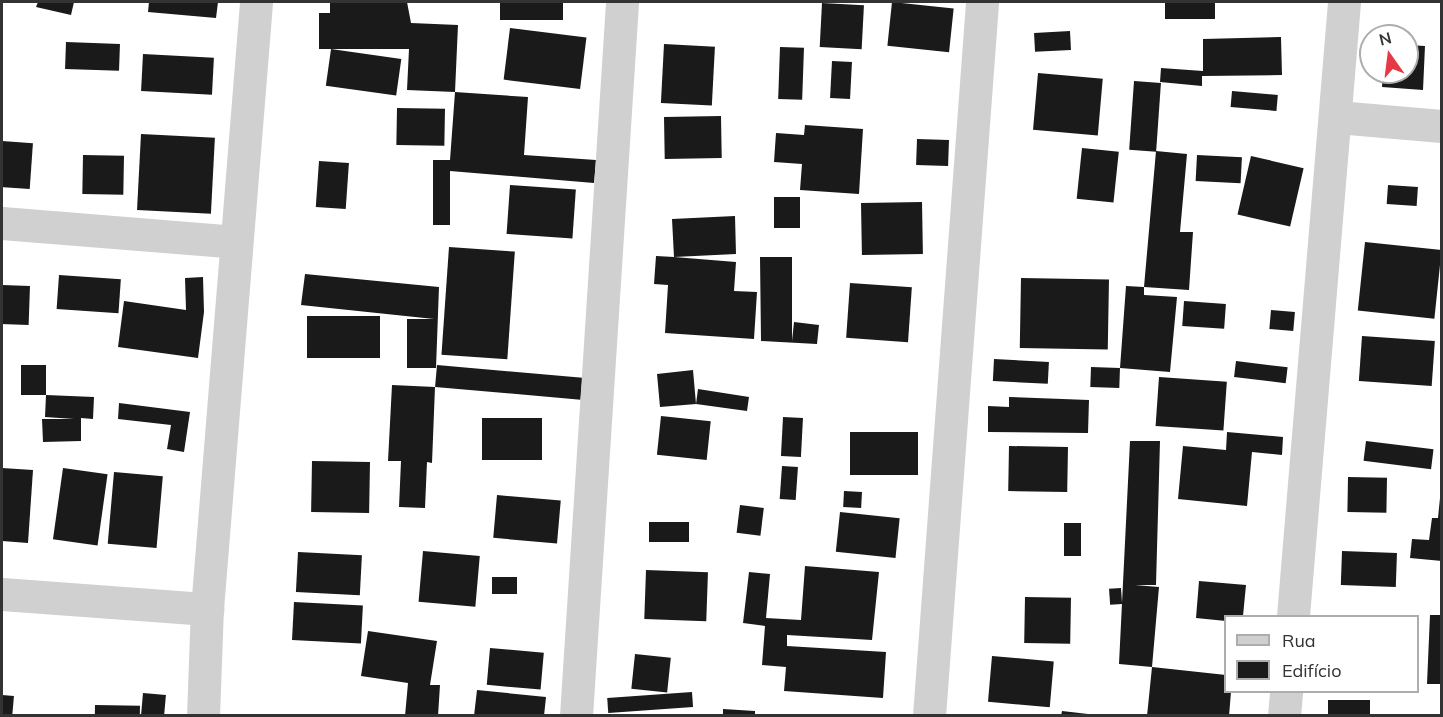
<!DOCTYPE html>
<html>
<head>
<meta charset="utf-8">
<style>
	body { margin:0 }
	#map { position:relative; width:1443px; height:717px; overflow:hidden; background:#fff; font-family:Mulish,sans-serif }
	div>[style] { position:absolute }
	.building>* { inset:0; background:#1a1a1a; transform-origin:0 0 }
	.minor>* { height:33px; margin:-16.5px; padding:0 16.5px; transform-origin:16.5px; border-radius:16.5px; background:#d0d0d0 }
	span { translate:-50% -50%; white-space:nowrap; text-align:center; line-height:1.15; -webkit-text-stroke:6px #fff; paint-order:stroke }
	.frame { position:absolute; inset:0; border:3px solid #333; pointer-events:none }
	.legend { position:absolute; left:1224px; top:615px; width:195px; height:78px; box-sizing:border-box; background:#fff; border:2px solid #adadad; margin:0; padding:8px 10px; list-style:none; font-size:18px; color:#333 }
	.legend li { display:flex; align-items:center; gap:12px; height:30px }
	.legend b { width:30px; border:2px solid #adadad }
	.north { position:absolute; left:1359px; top:24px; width:60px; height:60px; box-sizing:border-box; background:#fff; border:2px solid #adadad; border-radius:50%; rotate:346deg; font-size:16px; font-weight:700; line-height:24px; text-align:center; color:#333 }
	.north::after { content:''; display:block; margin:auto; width:21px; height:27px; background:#e63946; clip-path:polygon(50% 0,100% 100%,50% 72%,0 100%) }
</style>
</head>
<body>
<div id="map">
	<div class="building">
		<div style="clip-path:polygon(38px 2px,74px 2px,71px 15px,36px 7px)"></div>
		<div style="clip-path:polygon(149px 2px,218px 2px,216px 18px,148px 12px)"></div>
		<div style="clip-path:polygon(330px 2px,407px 2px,411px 23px,458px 25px,455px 92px,407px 90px,409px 49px,319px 49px,319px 13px,330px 13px)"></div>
		<div style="left:500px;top:2px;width:63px;height:18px"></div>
		<div style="left:892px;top:2px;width:62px;height:44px;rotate:6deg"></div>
		<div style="left:1165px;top:2px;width:50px;height:17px"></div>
		<div style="left:822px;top:3px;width:42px;height:44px;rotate:3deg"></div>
		<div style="left:510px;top:28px;width:77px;height:52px;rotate:7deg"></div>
		<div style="left:1070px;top:31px;width:19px;height:36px;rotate:87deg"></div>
		<div style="clip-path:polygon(1281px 37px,1282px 75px,1202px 76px,1202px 86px,1160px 82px,1161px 68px,1203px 71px,1203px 39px)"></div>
		<div style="left:66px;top:42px;width:54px;height:27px;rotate:2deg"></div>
		<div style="left:664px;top:44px;width:51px;height:59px;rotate:3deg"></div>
		<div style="clip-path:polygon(1407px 45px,1425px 46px,1423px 90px,1382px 87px,1383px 72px,1407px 72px)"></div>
		<div style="left:780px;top:47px;width:24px;height:52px;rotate:2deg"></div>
		<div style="left:331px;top:49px;width:71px;height:37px;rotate:8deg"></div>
		<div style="left:143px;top:54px;width:71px;height:37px;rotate:3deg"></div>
		<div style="left:832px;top:61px;width:20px;height:37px;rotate:3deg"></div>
		<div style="left:1038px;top:73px;width:65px;height:57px;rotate:5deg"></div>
		<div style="left:1134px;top:81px;width:27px;height:69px;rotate:4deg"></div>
		<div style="left:1232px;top:91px;width:46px;height:16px;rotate:5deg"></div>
		<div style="clip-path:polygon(455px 92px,528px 97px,524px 155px,596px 160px,594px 183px,450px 171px,450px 225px,433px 225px,433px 160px,450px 160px)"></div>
		<div style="left:397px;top:108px;width:48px;height:37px;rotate:1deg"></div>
		<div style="left:721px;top:116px;width:42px;height:57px;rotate:89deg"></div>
		<div style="clip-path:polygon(805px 125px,863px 129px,859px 194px,800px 190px,802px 164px,774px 162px,776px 133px,804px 135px)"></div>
		<div style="left:141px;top:134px;width:74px;height:76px;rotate:3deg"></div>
		<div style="left:917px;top:139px;width:32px;height:26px;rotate:2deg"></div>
		<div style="left:2px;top:141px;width:31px;height:46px;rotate:4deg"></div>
		<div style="left:1082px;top:148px;width:37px;height:51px;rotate:6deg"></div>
		<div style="clip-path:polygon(1156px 151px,1187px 154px,1180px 232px,1193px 232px,1189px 290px,1144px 287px)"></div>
		<div style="left:83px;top:155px;width:41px;height:39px;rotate:1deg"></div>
		<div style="left:1197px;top:155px;width:45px;height:26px;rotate:3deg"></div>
		<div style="left:1251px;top:156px;width:54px;height:60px;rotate:13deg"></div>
		<div style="left:319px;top:161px;width:30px;height:46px;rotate:4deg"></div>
		<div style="left:510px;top:185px;width:66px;height:49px;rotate:4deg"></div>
		<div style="left:1388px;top:185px;width:30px;height:19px;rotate:4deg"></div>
		<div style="left:774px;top:197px;width:26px;height:31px"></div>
		<div style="left:922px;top:202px;width:52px;height:61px;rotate:89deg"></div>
		<div style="clip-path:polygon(735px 216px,736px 254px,674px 257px,736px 262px,734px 291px,757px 292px,754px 339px,665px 333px,668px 285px,654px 284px,656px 256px,674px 257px,672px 219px)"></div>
		<div style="left:1365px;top:242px;width:77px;height:69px;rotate:6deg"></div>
		<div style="left:449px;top:247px;width:66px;height:108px;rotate:4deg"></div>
		<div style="clip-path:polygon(760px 257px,792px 257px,792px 341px,794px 322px,819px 325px,817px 344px,761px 341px)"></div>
		<div style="clip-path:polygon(305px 274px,439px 287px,436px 368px,407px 368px,407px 319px,434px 319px,301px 305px)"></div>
		<div style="left:59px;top:275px;width:62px;height:34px;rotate:4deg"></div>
		<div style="clip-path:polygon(203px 277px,204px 312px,198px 358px,118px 347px,124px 301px,186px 310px,185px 278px)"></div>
		<div style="left:1021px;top:278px;width:88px;height:70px;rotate:1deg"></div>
		<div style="left:850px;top:283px;width:62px;height:55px;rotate:4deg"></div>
		<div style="left:2px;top:285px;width:28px;height:39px;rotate:2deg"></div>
		<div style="clip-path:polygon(1126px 286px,1144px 287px,1144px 295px,1177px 297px,1170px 372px,1120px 368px)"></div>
		<div style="left:1184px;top:301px;width:42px;height:25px;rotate:4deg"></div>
		<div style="left:1271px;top:310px;width:24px;height:19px;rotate:5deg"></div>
		<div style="left:307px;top:316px;width:73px;height:42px"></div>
		<div style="left:1362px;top:336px;width:73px;height:45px;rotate:4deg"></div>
		<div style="left:994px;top:359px;width:55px;height:22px;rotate:3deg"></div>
		<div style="left:1236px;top:361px;width:52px;height:16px;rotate:7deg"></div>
		<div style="left:21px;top:365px;width:25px;height:30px"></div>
		<div style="left:437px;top:365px;width:146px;height:22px;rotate:5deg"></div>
		<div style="left:1091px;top:367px;width:29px;height:20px;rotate:2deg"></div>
		<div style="clip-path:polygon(693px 370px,696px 404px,698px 389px,749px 397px,747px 411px,696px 404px,660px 407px,657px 374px)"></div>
		<div style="left:1159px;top:377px;width:68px;height:49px;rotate:4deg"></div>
		<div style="clip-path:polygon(392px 385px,435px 387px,432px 463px,427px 462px,425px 508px,399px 507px,401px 461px,388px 461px)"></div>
		<div style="clip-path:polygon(46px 395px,94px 397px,93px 419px,81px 418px,81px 441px,43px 442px,42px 419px,74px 419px,45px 417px)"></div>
		<div style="clip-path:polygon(1009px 397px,1089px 400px,1088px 433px,988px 432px,988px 406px,1009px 407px)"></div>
		<div style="clip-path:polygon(119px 403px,190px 412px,184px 452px,167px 449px,171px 425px,118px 419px)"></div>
		<div style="left:661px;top:416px;width:50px;height:39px;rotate:6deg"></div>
		<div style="left:783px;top:417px;width:20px;height:39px;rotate:3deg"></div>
		<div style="left:542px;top:418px;width:42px;height:60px;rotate:90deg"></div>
		<div style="left:850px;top:432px;width:68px;height:43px"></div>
		<div style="clip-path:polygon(1227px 432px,1283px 437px,1282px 455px,1252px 452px,1247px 506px,1178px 499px,1183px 446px,1226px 450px)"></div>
		<div style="clip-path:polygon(1130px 441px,1160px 441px,1156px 585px,1135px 585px,1159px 587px,1152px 667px,1119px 664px)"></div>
		<div style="left:1366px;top:441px;width:68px;height:20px;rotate:7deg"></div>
		<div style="left:1009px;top:446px;width:59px;height:45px;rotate:1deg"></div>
		<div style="left:312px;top:461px;width:58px;height:51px;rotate:1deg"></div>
		<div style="left:782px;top:466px;width:16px;height:33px;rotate:4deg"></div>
		<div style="clip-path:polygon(2px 468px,33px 470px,28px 543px,2px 541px)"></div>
		<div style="left:63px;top:468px;width:45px;height:72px;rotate:8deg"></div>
		<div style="left:114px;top:472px;width:49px;height:72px;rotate:5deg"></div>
		<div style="left:1348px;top:477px;width:39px;height:35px;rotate:1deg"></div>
		<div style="left:844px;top:491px;width:18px;height:16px;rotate:3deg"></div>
		<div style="left:497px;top:495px;width:64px;height:43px;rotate:5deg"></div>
		<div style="clip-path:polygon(1440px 498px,1442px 561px,1410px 558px,1412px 539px,1429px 540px,1432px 518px,1438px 518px)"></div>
		<div style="left:740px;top:505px;width:24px;height:28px;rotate:7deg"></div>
		<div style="left:840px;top:512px;width:60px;height:40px;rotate:6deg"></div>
		<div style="left:649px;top:522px;width:40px;height:20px"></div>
		<div style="left:1064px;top:523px;width:17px;height:33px"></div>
		<div style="left:423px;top:551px;width:57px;height:51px;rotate:5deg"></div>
		<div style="left:1342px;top:551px;width:55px;height:34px;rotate:2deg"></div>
		<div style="left:298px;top:552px;width:64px;height:40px;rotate:3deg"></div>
		<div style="clip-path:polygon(805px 566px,879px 572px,872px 640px,787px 635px,787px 646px,886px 652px,883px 698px,784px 691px,786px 667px,762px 665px,765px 626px,743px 623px,749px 572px,770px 574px,766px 618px,801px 620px)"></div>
		<div style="left:646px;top:570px;width:62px;height:49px;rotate:2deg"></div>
		<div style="left:517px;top:577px;width:17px;height:25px;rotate:90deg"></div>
		<div style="clip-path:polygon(1199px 581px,1246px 585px,1243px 616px,1226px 616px,1226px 621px,1196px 618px)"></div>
		<div style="left:1121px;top:588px;width:16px;height:12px;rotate:86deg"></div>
		<div style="left:1025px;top:597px;width:46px;height:46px;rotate:1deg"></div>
		<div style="left:294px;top:602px;width:69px;height:38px;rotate:3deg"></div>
		<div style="clip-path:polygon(1430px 615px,1442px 615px,1442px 684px,1427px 684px)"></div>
		<div style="clip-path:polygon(368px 631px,437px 641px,430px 685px,440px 685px,438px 716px,405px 716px,408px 683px,361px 676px)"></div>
		<div style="left:490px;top:648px;width:54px;height:37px;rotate:5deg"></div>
		<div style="left:635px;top:654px;width:36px;height:35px;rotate:6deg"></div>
		<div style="left:992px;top:656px;width:62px;height:46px;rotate:5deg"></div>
		<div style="clip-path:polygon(1152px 667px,1226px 675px,1226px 692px,1231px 692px,1229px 716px,1147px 716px)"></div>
		<div style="clip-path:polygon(477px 690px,546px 697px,544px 716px,474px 716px)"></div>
		<div style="left:692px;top:692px;width:15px;height:85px;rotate:86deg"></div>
		<div style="left:143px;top:693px;width:23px;height:23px;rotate:5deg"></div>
		<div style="left:2px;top:695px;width:12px;height:21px;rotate:5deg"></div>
		<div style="left:1328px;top:700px;width:42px;height:16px"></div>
		<div style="left:95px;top:705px;width:45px;height:11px;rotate:1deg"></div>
		<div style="clip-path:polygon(723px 709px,755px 711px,755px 716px,723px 716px)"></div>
		<div style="clip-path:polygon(1062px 711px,1088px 714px,1088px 716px,1061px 716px)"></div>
	</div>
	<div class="minor">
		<div style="left:1337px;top:117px;width:105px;rotate:4.9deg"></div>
		<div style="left:2px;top:223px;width:235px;rotate:4.6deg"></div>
		<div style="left:2px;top:594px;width:206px;rotate:4.2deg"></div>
		<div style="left:1293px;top:616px;width:616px;rotate:-85.25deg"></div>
		<div style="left:203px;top:716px;width:107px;rotate:-87.9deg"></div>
		<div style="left:207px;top:609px;width:609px;rotate:-85.38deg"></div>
		<div style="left:576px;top:716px;width:715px;rotate:-86.31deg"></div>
		<div style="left:929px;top:716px;width:716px;rotate:-85.75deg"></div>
		<div style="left:1284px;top:716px;width:24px;rotate:-85deg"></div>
	</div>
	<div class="frame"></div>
	<ul class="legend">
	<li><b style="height:8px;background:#d0d0d0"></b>Rua</li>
	<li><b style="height:16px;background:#1a1a1a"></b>Edifício</li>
	</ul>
	<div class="north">N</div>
</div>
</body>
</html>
